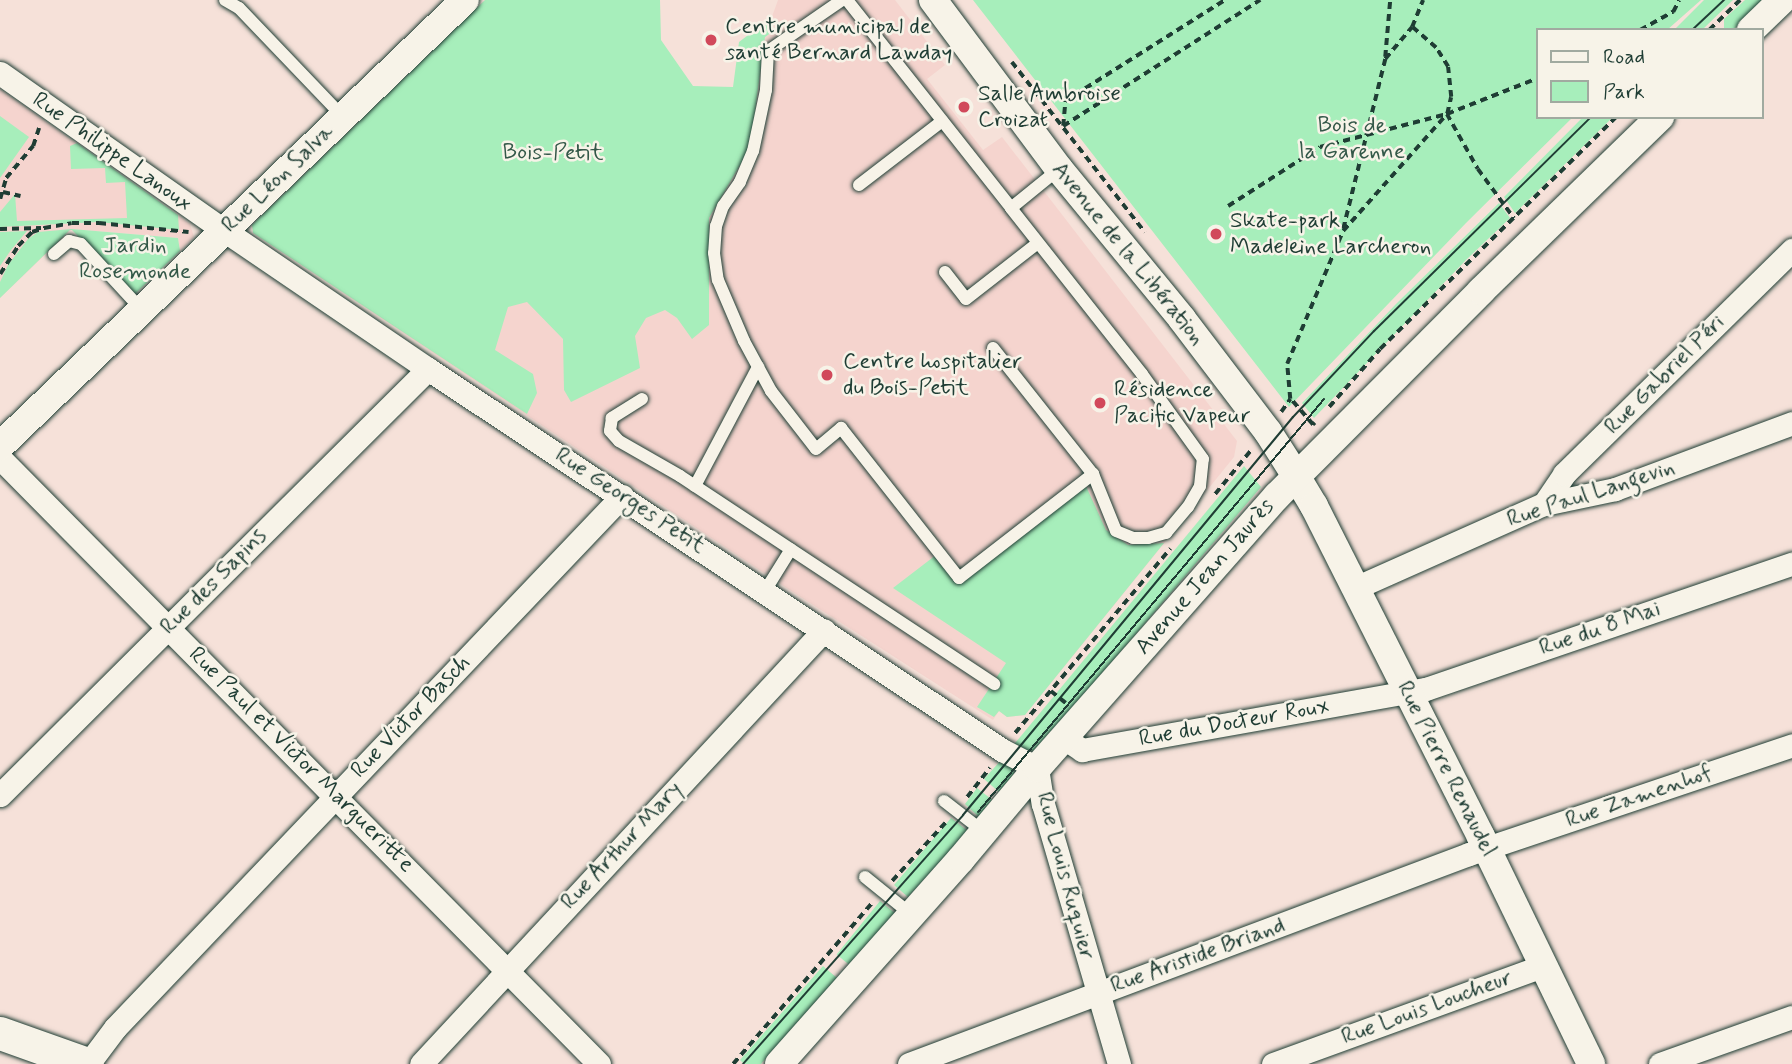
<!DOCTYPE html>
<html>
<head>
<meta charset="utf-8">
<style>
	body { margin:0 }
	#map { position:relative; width:1792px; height:1064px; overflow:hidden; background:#f6e1d9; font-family:Mynerve,sans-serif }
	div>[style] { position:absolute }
	.built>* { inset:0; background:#f5d4ce }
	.green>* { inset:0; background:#a7eebb; transform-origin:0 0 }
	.path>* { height:3.5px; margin-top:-1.75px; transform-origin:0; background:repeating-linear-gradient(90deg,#1f3d34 0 7px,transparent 0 12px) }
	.roads { filter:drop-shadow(0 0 2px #1f3d34) drop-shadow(0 0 2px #1f3d34) }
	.service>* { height:12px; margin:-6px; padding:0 6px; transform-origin:6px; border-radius:6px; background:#f7f3e8 }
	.minor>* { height:23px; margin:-11.5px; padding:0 11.5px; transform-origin:11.5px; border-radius:11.5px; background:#f7f3e8 }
	.tertiary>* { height:28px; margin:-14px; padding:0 14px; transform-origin:14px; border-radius:14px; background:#f7f3e8 }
	.secondary>* { height:33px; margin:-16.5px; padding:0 16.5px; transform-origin:16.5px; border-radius:16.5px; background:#f7f3e8 }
	.tram>* { height:2px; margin:-1px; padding:0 1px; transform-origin:1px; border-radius:1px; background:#1f3d34 }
	.dots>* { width:19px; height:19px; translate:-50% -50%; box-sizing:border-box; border:4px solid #f7f3e8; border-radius:50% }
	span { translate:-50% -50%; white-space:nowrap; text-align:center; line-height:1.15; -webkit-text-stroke:5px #f7f3e8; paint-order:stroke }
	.poi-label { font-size:23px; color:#1f3d34 }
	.left { translate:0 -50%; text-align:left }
	.park-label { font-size:23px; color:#335848 }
	.street-label { font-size:23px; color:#1f3d34 }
	.legend { position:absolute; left:1536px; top:28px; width:228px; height:91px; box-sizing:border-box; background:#f7f3e8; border:2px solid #a1aaa0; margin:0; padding:9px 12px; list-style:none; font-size:21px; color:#1f3d34 }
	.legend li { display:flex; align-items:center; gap:14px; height:35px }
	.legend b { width:35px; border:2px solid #a1aaa0 }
</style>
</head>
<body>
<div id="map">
	<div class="built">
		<div style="clip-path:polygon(485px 0,673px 100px,741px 102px,778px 0,895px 0,945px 65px,927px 79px,983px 150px,1002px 137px,1237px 441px,1234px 457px,1025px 715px,1007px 717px,999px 711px,993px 720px,785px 587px,253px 233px,252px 225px)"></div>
		<div style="clip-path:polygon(0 89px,190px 224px,194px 237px,180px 251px,178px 238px,72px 229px,0 298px)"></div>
	</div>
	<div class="green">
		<div style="clip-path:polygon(485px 0,660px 0,661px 40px,693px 86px,733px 87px,739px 42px,768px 20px,775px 30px,765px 37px,750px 148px,709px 218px,709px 325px,692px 339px,677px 318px,665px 310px,646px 318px,635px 336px,640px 368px,571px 402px,564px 390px,563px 339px,527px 302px,508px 307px,495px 350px,533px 374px,537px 393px,527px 414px,253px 233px,252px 225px)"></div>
		<div style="clip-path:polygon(973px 0,1701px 0,1667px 30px,1538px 30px,1538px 117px,1573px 117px,1466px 223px,1289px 407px)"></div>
		<div style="clip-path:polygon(1704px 0,1733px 0,1702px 30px,1674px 30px)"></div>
		<div style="clip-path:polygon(1745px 0,1764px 0,1733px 30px,1724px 30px,1724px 19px)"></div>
		<div style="clip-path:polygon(0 116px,29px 137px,0 178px)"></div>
		<div style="clip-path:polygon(1583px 117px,1613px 117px,1515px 213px,1504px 197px)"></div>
		<div style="clip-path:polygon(77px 143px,178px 215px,179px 230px,98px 222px,0 227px,0 212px,15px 194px,17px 221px,127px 218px,125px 182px,106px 183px,105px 168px,71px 169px,70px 146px)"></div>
		<div style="clip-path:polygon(1499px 203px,1510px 218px,1466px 260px,1314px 418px,1302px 403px,1396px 304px)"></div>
		<div style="clip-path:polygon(71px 229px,0 298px,0 282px,8px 265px,28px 239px,38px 232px,72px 229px,178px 238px,180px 251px,135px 294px)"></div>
		<div style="clip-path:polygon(27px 231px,11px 250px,0 266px,0 232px)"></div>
		<div style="clip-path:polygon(1244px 466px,1261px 487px,1036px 751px,1011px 748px)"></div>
		<div style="clip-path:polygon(1085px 484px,1106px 530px,1128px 545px,1164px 543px,1025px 715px,1007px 717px,999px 711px,994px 717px,977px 707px,1006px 663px,893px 588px,936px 555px,959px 582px)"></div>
		<div style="clip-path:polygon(1003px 758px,1013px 767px,1014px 775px,999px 792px,984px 779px)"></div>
		<div style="clip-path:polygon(977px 788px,995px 802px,980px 818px,965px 804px)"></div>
		<div style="clip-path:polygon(951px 818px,968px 831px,908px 897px,894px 885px)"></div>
		<div style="left:880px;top:901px;width:19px;height:69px;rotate:39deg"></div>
		<div style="clip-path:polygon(823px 966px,837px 978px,761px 1064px,744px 1064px,740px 1060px)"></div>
	</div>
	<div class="path">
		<div style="left:1640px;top:30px;width:38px;rotate:-29deg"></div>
		<div style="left:1673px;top:12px;width:13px;rotate:-63deg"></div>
		<div style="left:1709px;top:30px;width:43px;rotate:-44.1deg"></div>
		<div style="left:1385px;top:57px;width:57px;rotate:-85deg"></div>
		<div style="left:1012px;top:62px;width:216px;rotate:52deg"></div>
		<div style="left:1447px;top:114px;width:63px;rotate:60.6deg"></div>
		<div style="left:1478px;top:169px;width:61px;rotate:53.7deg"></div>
		<div style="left:1063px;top:126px;width:234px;rotate:-32.6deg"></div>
		<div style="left:1063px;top:126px;width:25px;rotate:-85deg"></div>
		<div style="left:1065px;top:101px;width:189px;rotate:-32.3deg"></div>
		<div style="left:3px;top:192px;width:18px;rotate:13deg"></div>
		<div style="left:0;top:199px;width:22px;rotate:-74deg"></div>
		<div style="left:6px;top:178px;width:42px;rotate:-49.8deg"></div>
		<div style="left:33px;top:146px;width:19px;rotate:-72deg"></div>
		<div style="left:1228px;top:206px;width:109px;rotate:-32.7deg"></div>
		<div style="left:1320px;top:147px;width:131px;rotate:-14.6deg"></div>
		<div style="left:1447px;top:114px;width:98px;rotate:-21.6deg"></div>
		<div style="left:0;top:229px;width:41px;rotate:-1.4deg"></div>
		<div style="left:1343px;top:229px;width:175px;rotate:-76.1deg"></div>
		<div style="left:1385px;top:59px;width:42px;rotate:-49.8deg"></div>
		<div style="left:1412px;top:27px;width:29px;rotate:-68deg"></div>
		<div style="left:0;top:274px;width:33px;rotate:-57deg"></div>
		<div style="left:18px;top:246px;width:20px;rotate:-45deg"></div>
		<div style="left:32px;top:232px;width:13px;rotate:-18deg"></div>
		<div style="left:44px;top:228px;width:28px;rotate:-10deg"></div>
		<div style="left:72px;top:223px;width:27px"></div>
		<div style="left:99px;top:223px;width:90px;rotate:5.7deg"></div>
		<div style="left:1329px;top:407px;width:77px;rotate:-48.7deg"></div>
		<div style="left:1380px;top:349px;width:331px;rotate:-44.5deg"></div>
		<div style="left:1281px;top:412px;width:16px;rotate:-55deg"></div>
		<div style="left:1315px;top:423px;width:3px;rotate:135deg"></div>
		<div style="left:1313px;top:425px;width:35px;rotate:-131deg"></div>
		<div style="left:1290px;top:399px;width:35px;rotate:-95deg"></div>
		<div style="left:1287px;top:364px;width:144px;rotate:-67.2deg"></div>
		<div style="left:1343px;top:231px;width:157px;rotate:-48.4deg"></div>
		<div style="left:1447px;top:114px;width:17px;rotate:-77deg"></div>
		<div style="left:1451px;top:97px;width:30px;rotate:-96deg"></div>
		<div style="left:1448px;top:67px;width:22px;rotate:-122deg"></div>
		<div style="left:1436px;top:48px;width:32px;rotate:-139deg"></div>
		<div style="left:1215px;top:494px;width:58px;rotate:-50.6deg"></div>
		<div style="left:1051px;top:691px;width:19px;rotate:39deg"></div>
		<div style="left:1015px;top:733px;width:241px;rotate:-49.9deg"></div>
		<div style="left:967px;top:797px;width:37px;rotate:-52deg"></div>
		<div style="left:892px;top:881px;width:80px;rotate:-47.5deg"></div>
		<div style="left:733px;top:1064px;width:214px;rotate:-49.2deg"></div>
	</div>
	<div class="roads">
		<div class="service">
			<div style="left:225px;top:0;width:16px;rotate:30deg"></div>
			<div style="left:239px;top:8px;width:151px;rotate:46.3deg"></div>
			<div style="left:842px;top:0;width:90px;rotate:145.4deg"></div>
			<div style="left:768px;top:51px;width:39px;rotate:93deg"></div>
			<div style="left:766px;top:90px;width:62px;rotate:102deg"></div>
			<div style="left:753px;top:151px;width:34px;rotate:113deg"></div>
			<div style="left:740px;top:182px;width:29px;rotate:125deg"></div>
			<div style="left:723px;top:206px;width:21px;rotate:109deg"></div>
			<div style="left:716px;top:226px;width:27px;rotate:94deg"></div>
			<div style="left:714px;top:253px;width:27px;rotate:82deg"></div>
			<div style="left:718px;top:280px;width:66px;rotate:66.9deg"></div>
			<div style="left:744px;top:341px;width:57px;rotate:61.6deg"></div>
			<div style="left:771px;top:391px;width:73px;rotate:52.2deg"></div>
			<div style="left:816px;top:449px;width:33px;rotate:-40deg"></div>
			<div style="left:841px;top:428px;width:191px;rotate:51.8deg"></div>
			<div style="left:959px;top:578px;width:170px;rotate:-37.8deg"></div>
			<div style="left:847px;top:0;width:265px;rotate:51.7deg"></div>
			<div style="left:1011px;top:208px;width:62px;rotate:-39.1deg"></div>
			<div style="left:859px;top:185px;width:105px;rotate:-37.6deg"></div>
			<div style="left:54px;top:254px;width:20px;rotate:-41deg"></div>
			<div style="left:69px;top:241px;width:12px;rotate:14deg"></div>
			<div style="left:81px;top:244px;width:90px;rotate:47.3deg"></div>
			<div style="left:945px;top:272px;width:34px;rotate:52deg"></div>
			<div style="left:966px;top:299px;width:91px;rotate:-37.9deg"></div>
			<div style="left:993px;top:348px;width:161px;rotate:51.6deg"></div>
			<div style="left:1093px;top:474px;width:61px;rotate:68deg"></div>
			<div style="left:1116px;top:531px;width:18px;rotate:22deg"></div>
			<div style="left:1133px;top:538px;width:15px"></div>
			<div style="left:1148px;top:538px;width:19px;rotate:-16deg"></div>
			<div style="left:1166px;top:533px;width:34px;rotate:-50deg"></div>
			<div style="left:1188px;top:507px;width:24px;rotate:-60deg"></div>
			<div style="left:1200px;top:486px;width:27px;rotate:-84deg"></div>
			<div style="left:1203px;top:459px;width:105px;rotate:-125.7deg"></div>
			<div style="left:1142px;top:374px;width:211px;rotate:-128.3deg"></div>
			<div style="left:642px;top:399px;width:36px;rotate:148deg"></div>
			<div style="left:612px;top:418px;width:13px;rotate:99deg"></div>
			<div style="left:610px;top:431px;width:13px;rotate:48deg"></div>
			<div style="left:619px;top:441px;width:70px;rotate:29.8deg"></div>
			<div style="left:680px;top:476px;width:377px;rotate:33.5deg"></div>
			<div style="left:695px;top:486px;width:135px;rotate:-62.1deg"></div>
			<div style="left:765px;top:591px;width:49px;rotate:-58.2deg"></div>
			<div style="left:944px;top:801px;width:51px;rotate:37.8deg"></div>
			<div style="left:865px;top:877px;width:60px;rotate:39deg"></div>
		</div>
		<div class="minor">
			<div style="left:0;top:73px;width:275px;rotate:35.1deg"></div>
			<div style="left:225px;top:231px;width:245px;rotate:34.2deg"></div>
			<div style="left:428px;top:369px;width:689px;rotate:33.57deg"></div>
			<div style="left:1002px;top:750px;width:39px;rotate:27deg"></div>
			<div style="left:1037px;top:768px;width:36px;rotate:81deg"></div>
			<div style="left:1043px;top:804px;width:271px;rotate:73.7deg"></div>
			<div style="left:0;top:458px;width:852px;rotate:45.33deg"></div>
			<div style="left:1544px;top:504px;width:36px;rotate:-56deg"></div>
			<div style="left:1564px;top:474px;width:320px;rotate:-44.5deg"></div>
			<div style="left:1355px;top:588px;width:207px;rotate:-24deg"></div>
			<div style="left:1544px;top:504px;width:73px;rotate:-11.9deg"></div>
			<div style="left:1615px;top:489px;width:189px;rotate:-20.4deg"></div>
			<div style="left:1064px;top:738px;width:22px;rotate:34deg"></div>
			<div style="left:1082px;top:750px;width:349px;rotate:-10.1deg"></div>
			<div style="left:1426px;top:689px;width:387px;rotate:-18.9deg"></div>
			<div style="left:0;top:795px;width:604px;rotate:-44.87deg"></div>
			<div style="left:88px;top:1064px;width:45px;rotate:-53.1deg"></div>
			<div style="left:115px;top:1028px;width:735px;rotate:-46.38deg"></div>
			<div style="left:421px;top:1064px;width:592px;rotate:-47.12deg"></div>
			<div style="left:909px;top:1064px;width:598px;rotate:-20.56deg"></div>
			<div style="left:1469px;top:854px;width:341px;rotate:-18.6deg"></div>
			<div style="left:1273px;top:1064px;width:286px;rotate:-20deg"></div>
			<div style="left:1660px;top:1064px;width:140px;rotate:-19.6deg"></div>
		</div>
		<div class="tertiary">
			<div style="left:933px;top:0;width:211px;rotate:53.3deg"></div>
			<div style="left:1059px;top:169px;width:194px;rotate:50.6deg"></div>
			<div style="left:1182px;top:319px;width:142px;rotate:52.7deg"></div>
			<div style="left:1268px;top:432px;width:52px;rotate:57.5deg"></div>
			<div style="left:1296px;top:476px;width:35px;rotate:59deg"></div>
			<div style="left:1314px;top:506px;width:371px;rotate:63.2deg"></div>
			<div style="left:1481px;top:837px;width:252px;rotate:64.1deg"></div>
			<div style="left:1751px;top:30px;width:43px;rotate:-44.1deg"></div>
			<div style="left:0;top:446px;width:644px;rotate:-43.81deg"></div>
			<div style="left:779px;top:1064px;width:274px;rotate:-48.4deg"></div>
			<div style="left:961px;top:859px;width:119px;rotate:-50.1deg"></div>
			<div style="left:1037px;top:768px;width:363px;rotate:-48.6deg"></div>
			<div style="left:1277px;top:496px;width:289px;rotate:-45.1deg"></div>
			<div style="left:1481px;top:291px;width:250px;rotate:-44.2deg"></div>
		</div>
		<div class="secondary">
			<div style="left:0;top:1033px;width:92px;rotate:19.6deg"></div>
		</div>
	</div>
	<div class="tram">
		<div style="left:1692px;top:30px;width:44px;rotate:-43.2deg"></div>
		<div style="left:978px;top:812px;width:539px;rotate:-50.04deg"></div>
		<div style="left:743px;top:1064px;width:332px;rotate:-48.5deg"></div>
		<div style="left:963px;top:815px;width:517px;rotate:-50.34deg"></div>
		<div style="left:1293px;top:417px;width:118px;rotate:-46.7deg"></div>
		<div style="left:1374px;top:331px;width:305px;rotate:-44.6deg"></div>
	</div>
	<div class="dots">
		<div style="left:711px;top:40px;background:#d1495b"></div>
		<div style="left:964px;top:107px;background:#d1495b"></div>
		<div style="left:1216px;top:234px;background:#d1495b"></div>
		<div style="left:827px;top:375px;background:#d1495b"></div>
		<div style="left:1100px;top:403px;background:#d1495b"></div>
	</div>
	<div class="poi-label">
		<span class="left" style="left:725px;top:40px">Centre municipal de<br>santé Bernard Lawday</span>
		<span class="left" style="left:978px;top:107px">Salle Ambroise<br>Croizat</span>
		<span class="left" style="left:1230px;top:234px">Skate-park<br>Madeleine Larcheron</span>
		<span class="left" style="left:843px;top:375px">Centre hospitalier<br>du Bois-Petit</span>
		<span class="left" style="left:1114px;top:403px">Résidence<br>Pacific Vapeur</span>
	</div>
	<div class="park-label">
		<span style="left:1352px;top:139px">Bois de<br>la Garenne</span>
		<span style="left:553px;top:153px">Bois-Petit</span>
		<span style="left:135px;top:259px">Jardin<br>Rosemonde</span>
	</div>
	<div class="street-label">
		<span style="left:112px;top:152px;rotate:35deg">Rue Philippe Lanoux</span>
		<span style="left:278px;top:179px;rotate:-44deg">Rue Léon Salva</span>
		<span style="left:1128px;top:254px;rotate:51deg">Avenue de la Libération</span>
		<span style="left:1665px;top:375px;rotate:-45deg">Rue Gabriel Péri</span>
		<span style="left:1591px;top:494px;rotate:-18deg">Rue Paul Langevin</span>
		<span style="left:630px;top:501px;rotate:33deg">Rue Georges Petit</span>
		<span style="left:1205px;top:577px;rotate:-49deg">Avenue Jean Jaurès</span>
		<span style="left:214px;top:582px;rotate:-45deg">Rue des Sapins</span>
		<span style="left:1600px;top:629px;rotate:-19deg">Rue du 8 Mai</span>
		<span style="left:411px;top:717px;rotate:-46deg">Rue Victor Basch</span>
		<span style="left:1234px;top:723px;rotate:-10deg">Rue du Docteur Roux</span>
		<span style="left:301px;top:760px;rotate:45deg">Rue Paul et Victor Margueritte</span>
		<span style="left:1446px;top:769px;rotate:63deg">Rue Pierre Renaudel</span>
		<span style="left:1639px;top:797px;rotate:-19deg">Rue Zamenhof</span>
		<span style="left:622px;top:846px;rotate:-47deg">Rue Arthur Mary</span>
		<span style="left:1065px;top:876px;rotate:75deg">Rue Louis Ruquier</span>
		<span style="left:1198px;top:956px;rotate:-20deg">Rue Aristide Briand</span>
		<span style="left:1427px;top:1008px;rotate:-20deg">Rue Louis Loucheur</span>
	</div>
	<ul class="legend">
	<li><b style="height:9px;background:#f7f3e8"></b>Road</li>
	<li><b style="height:19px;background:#a7eebb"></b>Park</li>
	</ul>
</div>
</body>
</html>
